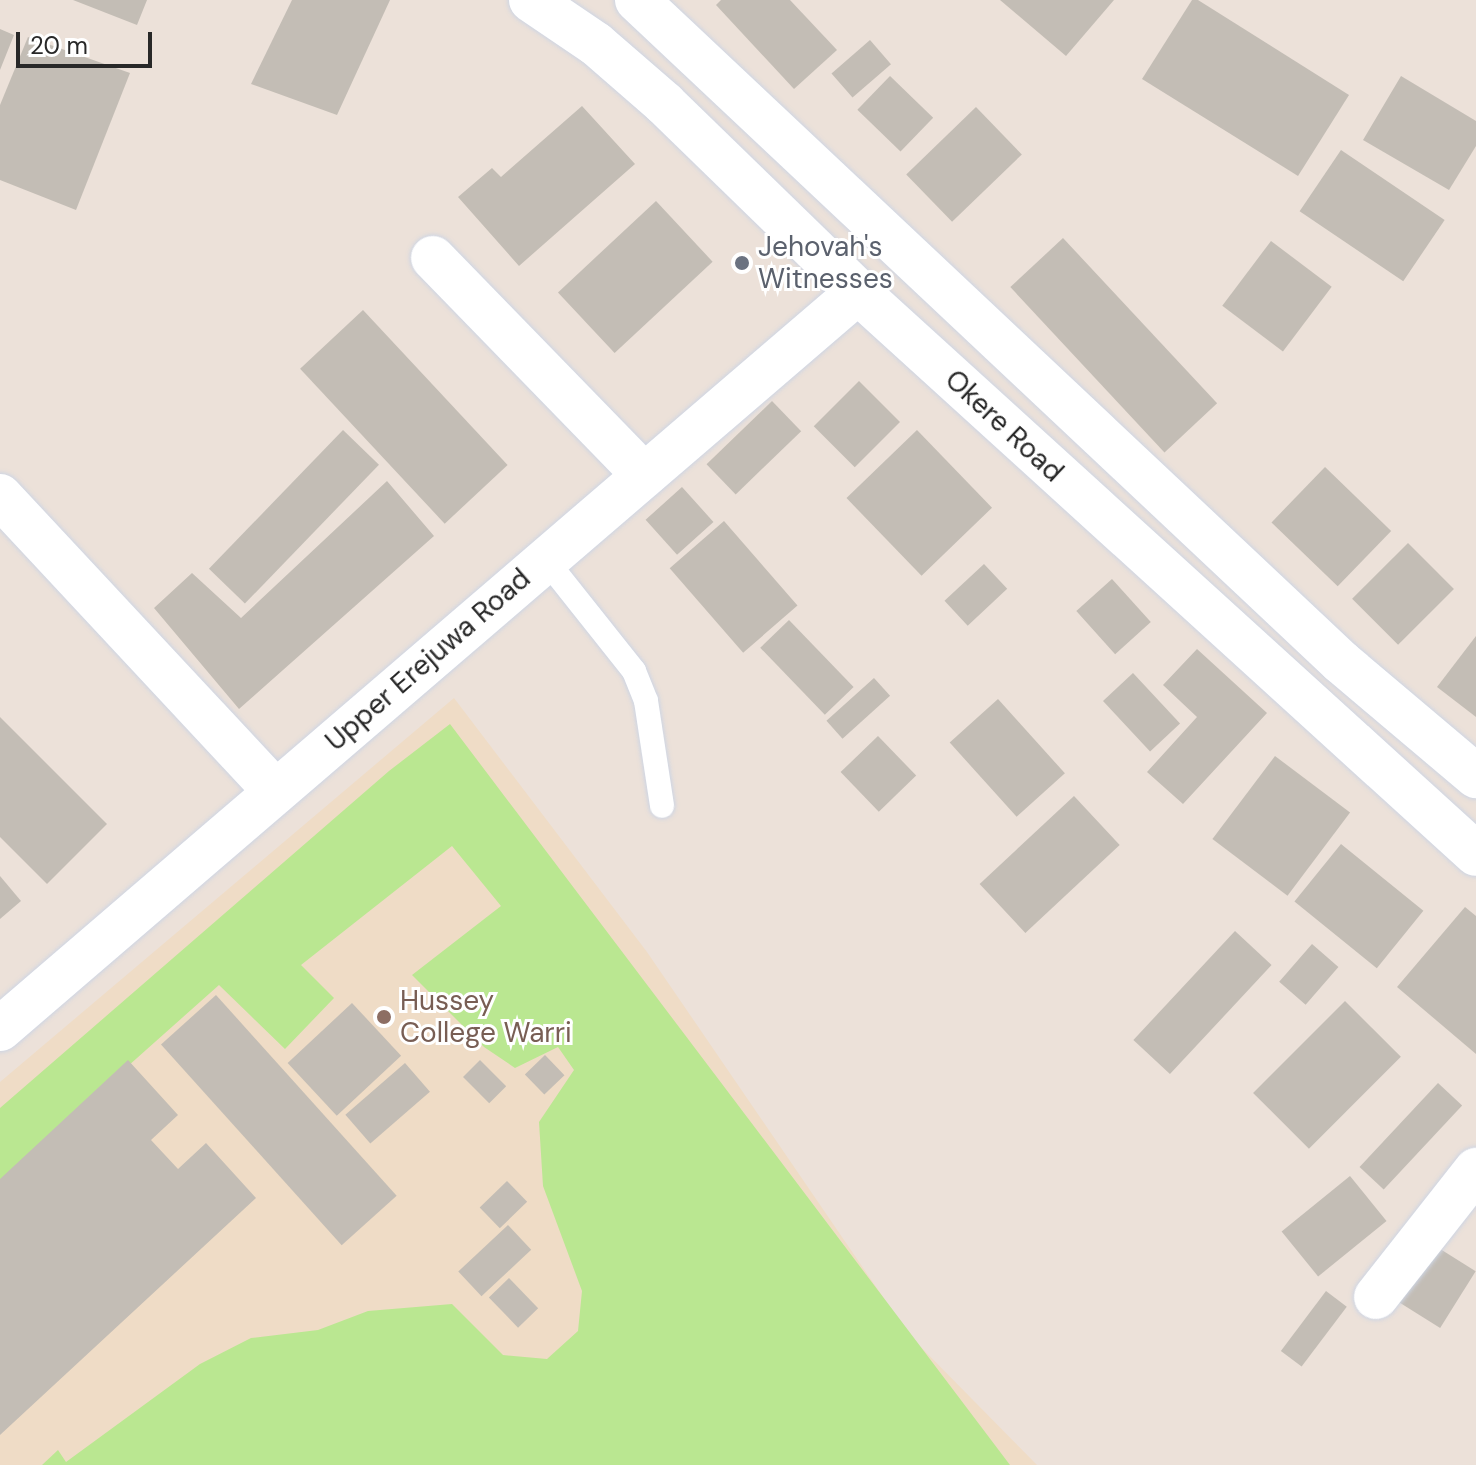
<!DOCTYPE html>
<html>
<head>
<meta charset="utf-8">
<style>
	body { margin:0 }
	#map { position:relative; width:1476px; height:1465px; overflow:hidden; background:#ece1d9; font-family:"DM Sans",sans-serif }
	div>[style] { position:absolute }
	.education>* { inset:0; background:#efdcc6 }
	.green>* { inset:0; background:#bae791 }
	.building>* { inset:0; background:#c3bdb5; transform-origin:0 0 }
	.roads { filter:drop-shadow(0 0 2px #ced5e3) drop-shadow(0 0 2px #ced5e3) }
	.service>* { height:24px; margin:-12px; padding:0 12px; transform-origin:12px; border-radius:12px; background:#fff }
	.minor>* { height:44px; margin:-22px; padding:0 22px; transform-origin:22px; border-radius:22px; background:#fff }
	.tertiary>* { height:44px; margin:-22px; padding:0 22px; transform-origin:22px; border-radius:22px; background:#fff }
	.secondary>* { height:44px; margin:-22px; padding:0 22px; transform-origin:22px; border-radius:22px; background:#fff }
	.dots>* { width:22px; height:22px; translate:-50% -50%; box-sizing:border-box; border:4px solid #fff; border-radius:50% }
	span { translate:-50% -50%; white-space:nowrap; text-align:center; line-height:1.15; -webkit-text-stroke:6px #fff; paint-order:stroke }
	.worship-label { font-size:28px; color:#5b616d }
	.left { translate:0 -50%; text-align:left }
	.street-label { font-size:28px; color:#282828 }
	.education-label { font-size:28px; color:#785e54 }
	.scale { position:absolute; left:16px; top:32px; width:136px; height:36px; box-sizing:border-box; border:4px solid #282828; border-top:0; padding-left:10px; font-size:24px; line-height:28px; white-space:nowrap; color:#282828; -webkit-text-stroke:6px #fff; paint-order:stroke }
</style>
</head>
<body>
<div id="map">
	<div class="education">
		<div style="clip-path:polygon(454px 698px,647px 952px,909px 1335px,1037px 1465px,0 1465px,0 1082px)"></div>
	</div>
	<div class="green">
		<div style="clip-path:polygon(450px 724px,1010px 1465px,42px 1465px,58px 1450px,66px 1462px,200px 1364px,251px 1338px,318px 1330px,368px 1311px,452px 1304px,503px 1355px,547px 1359px,578px 1331px,582px 1291px,543px 1186px,539px 1122px,574px 1070px,558px 1047px,515px 1068px,484px 1047px,412px 975px,501px 906px,452px 846px,301px 965px,334px 998px,285px 1049px,219px 985px,0 1180px,0 1108px,389px 771px)"></div>
	</div>
	<div class="building">
		<div style="clip-path:polygon(73px 0,147px 0,137px 25px)"></div>
		<div style="clip-path:polygon(292px 0,390px 0,337px 115px,251px 84px)"></div>
		<div style="clip-path:polygon(721px 0,790px 0,837px 50px,794px 89px,716px 5px)"></div>
		<div style="clip-path:polygon(1000px 0,1114px 0,1066px 56px)"></div>
		<div style="clip-path:polygon(1192px 0,1198px 0,1349px 95px,1298px 176px,1142px 79px)"></div>
		<div style="clip-path:polygon(0 29px,14px 35px,0 70px)"></div>
		<div style="clip-path:polygon(28px 37px,130px 73px,76px 210px,0 180px,0 105px)"></div>
		<div style="left:870px;top:40px;width:32px;height:51px;rotate:49deg"></div>
		<div style="left:890px;top:76px;width:60px;height:47px;rotate:44deg"></div>
		<div style="clip-path:polygon(1401px 76px,1476px 121px,1476px 146px,1449px 190px,1363px 140px)"></div>
		<div style="clip-path:polygon(582px 106px,635px 164px,519px 266px,458px 197px,492px 168px,501px 177px)"></div>
		<div style="left:976px;top:107px;width:66px;height:97px;rotate:46deg"></div>
		<div style="left:1341px;top:150px;width:125px;height:74px;rotate:34deg"></div>
		<div style="left:656px;top:201px;width:83px;height:134px;rotate:47deg"></div>
		<div style="left:1063px;top:238px;width:226px;height:72px;rotate:47deg"></div>
		<div style="left:1271px;top:241px;width:76px;height:81px;rotate:37deg"></div>
		<div style="left:363px;top:310px;width:212px;height:86px;rotate:47deg"></div>
		<div style="left:859px;top:381px;width:58px;height:64px;rotate:45deg"></div>
		<div style="left:772px;top:401px;width:42px;height:91px;rotate:46deg"></div>
		<div style="left:343px;top:430px;width:50px;height:193px;rotate:44deg"></div>
		<div style="left:917px;top:430px;width:108px;height:98px;rotate:46deg"></div>
		<div style="left:1325px;top:467px;width:92px;height:77px;rotate:44deg"></div>
		<div style="clip-path:polygon(387px 481px,434px 536px,239px 709px,154px 608px,192px 573px,241px 618px)"></div>
		<div style="left:682px;top:487px;width:47px;height:49px;rotate:48deg"></div>
		<div style="left:724px;top:521px;width:112px;height:72px;rotate:49deg"></div>
		<div style="left:1408px;top:543px;width:65px;height:79px;rotate:45deg"></div>
		<div style="left:984px;top:564px;width:34px;height:54px;rotate:47deg"></div>
		<div style="left:1112px;top:579px;width:58px;height:48px;rotate:48deg"></div>
		<div style="left:789px;top:620px;width:93px;height:40px;rotate:46deg"></div>
		<div style="clip-path:polygon(1476px 636px,1476px 717px,1437px 687px)"></div>
		<div style="clip-path:polygon(1197px 649px,1267px 713px,1183px 804px,1147px 772px,1197px 717px,1163px 685px)"></div>
		<div style="left:1133px;top:673px;width:69px;height:41px;rotate:47deg"></div>
		<div style="left:874px;top:678px;width:24px;height:64px;rotate:48deg"></div>
		<div style="left:998px;top:699px;width:100px;height:65px;rotate:48deg"></div>
		<div style="clip-path:polygon(0 717px,107px 824px,47px 884px,0 837px)"></div>
		<div style="left:878px;top:736px;width:55px;height:52px;rotate:46deg"></div>
		<div style="left:1275px;top:756px;width:94px;height:104px;rotate:37deg"></div>
		<div style="left:1074px;top:796px;width:67px;height:129px;rotate:47deg"></div>
		<div style="left:1341px;top:844px;width:106px;height:74px;rotate:39deg"></div>
		<div style="clip-path:polygon(0 876px,21px 901px,0 919px)"></div>
		<div style="clip-path:polygon(1465px 907px,1476px 916px,1476px 1054px,1397px 987px)"></div>
		<div style="left:1235px;top:931px;width:50px;height:149px;rotate:43deg"></div>
		<div style="left:1312px;top:944px;width:35px;height:50px;rotate:41deg"></div>
		<div style="left:216px;top:995px;width:270px;height:74px;rotate:48deg"></div>
		<div style="left:1345px;top:1001px;width:79px;height:130px;rotate:45deg"></div>
		<div style="left:352px;top:1003px;width:72px;height:88px;rotate:47deg"></div>
		<div style="left:545px;top:1055px;width:28px;height:28px;rotate:46deg"></div>
		<div style="clip-path:polygon(128px 1060px,178px 1115px,151px 1140px,178px 1169px,206px 1143px,256px 1198px,0 1435px,0 1179px)"></div>
		<div style="left:480px;top:1060px;width:37px;height:24px;rotate:45deg"></div>
		<div style="left:405px;top:1063px;width:38px;height:79px;rotate:49deg"></div>
		<div style="left:1438px;top:1083px;width:33px;height:115px;rotate:43deg"></div>
		<div style="left:1350px;top:1176px;width:58px;height:88px;rotate:51deg"></div>
		<div style="left:507px;top:1181px;width:29px;height:38px;rotate:46deg"></div>
		<div style="left:508px;top:1225px;width:34px;height:68px;rotate:47deg"></div>
		<div style="left:1429px;top:1242px;width:55px;height:67px;rotate:32deg"></div>
		<div style="left:509px;top:1278px;width:42px;height:28px;rotate:46deg"></div>
		<div style="left:1326px;top:1291px;width:26px;height:75px;rotate:37deg"></div>
	</div>
	<div class="roads">
		<div class="service">
			<div style="left:545px;top:559px;width:143px;rotate:51.5deg"></div>
			<div style="left:634px;top:671px;width:32px;rotate:68deg"></div>
			<div style="left:646px;top:701px;width:106px;rotate:81.3deg"></div>
		</div>
		<div class="minor">
			<div style="left:433px;top:258px;width:303px;rotate:45.8deg"></div>
			<div style="left:0;top:496px;width:403px;rotate:47deg"></div>
			<div style="left:1376px;top:1297px;width:162px;rotate:-51.8deg"></div>
		</div>
		<div class="tertiary">
			<div style="left:0;top:1029px;width:1131px;rotate:-40.66deg"></div>
		</div>
		<div class="secondary">
			<div style="left:531px;top:0;width:78px;rotate:34.1deg"></div>
			<div style="left:596px;top:44px;width:91px;rotate:41deg"></div>
			<div style="left:665px;top:104px;width:269px;rotate:44.2deg"></div>
			<div style="left:858px;top:292px;width:835px;rotate:42.28deg"></div>
			<div style="left:637px;top:0;width:966px;rotate:43.24deg"></div>
			<div style="left:1341px;top:662px;width:177px;rotate:40.2deg"></div>
		</div>
	</div>
	<div class="dots">
		<div style="left:742px;top:263px;background:#6b7280"></div>
		<div style="left:384px;top:1017px;background:#8d6e63"></div>
	</div>
	<div class="worship-label">
		<span class="left" style="left:758px;top:263px">Jehovah's<br>Witnesses</span>
	</div>
	<div class="street-label">
		<span style="left:1004px;top:426px;rotate:43deg">Okere Road</span>
		<span style="left:428px;top:660px;rotate:-41deg">Upper Erejuwa Road</span>
	</div>
	<div class="education-label">
		<span class="left" style="left:400px;top:1017px">Hussey<br>College Warri</span>
	</div>
	<div class="scale">20 m</div>
</div>
</body>
</html>
